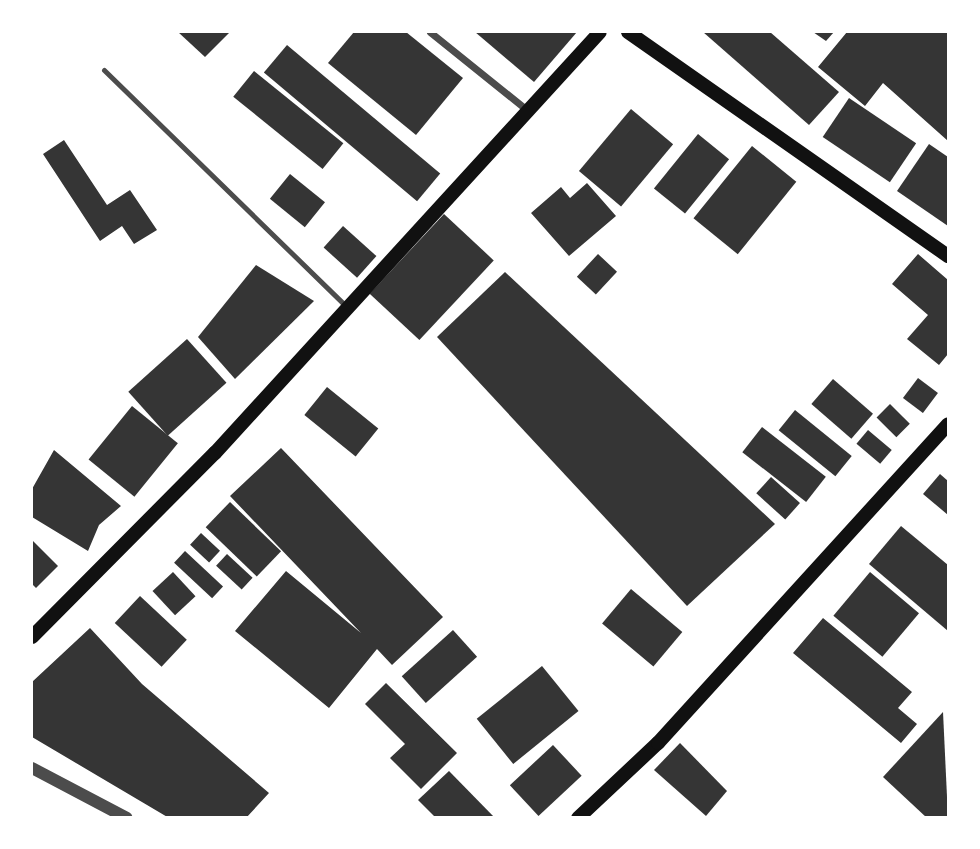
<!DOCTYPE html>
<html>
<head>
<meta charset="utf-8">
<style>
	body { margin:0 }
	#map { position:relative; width:980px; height:849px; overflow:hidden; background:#fff; font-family:"Roboto Serif",serif }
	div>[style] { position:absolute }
	.building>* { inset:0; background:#353535; transform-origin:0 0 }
	.service>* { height:5px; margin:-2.5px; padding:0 2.5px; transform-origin:2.5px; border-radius:2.5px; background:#4c4c4c }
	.minor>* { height:7px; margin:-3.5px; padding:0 3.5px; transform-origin:3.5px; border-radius:3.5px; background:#4c4c4c }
	.tertiary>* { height:12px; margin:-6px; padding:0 6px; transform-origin:6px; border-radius:6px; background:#4c4c4c }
	.secondary>* { height:14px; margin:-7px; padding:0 7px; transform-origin:7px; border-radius:7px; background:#111 }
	span { translate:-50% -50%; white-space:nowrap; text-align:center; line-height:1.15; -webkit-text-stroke:5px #fff; paint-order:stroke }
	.frame { position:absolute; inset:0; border:33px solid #fff; pointer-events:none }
</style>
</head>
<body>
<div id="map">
	<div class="building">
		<div style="clip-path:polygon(178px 32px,230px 32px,205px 57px)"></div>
		<div style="clip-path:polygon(354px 32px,406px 32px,463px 78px,416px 135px,328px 63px)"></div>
		<div style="clip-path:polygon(475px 32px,577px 32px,534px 82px)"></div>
		<div style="clip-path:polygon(703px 32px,770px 32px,839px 92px,809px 125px)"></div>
		<div style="clip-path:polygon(813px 32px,834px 32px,826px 41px)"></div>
		<div style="clip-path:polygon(847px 32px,948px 32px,948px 141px,883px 83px,865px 106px,818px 67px)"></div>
		<div style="left:287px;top:45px;width:200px;height:36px;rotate:40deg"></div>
		<div style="left:254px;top:71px;width:115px;height:33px;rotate:39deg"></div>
		<div style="left:849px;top:98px;width:81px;height:47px;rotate:34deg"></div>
		<div style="left:631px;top:109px;width:55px;height:81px;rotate:40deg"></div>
		<div style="left:698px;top:134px;width:40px;height:70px;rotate:39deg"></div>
		<div style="clip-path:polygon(64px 140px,107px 205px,130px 190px,157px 230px,134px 244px,122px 226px,100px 241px,43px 154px)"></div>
		<div style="clip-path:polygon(929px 144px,948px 157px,948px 226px,897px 191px)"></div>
		<div style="left:752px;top:146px;width:57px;height:93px;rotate:39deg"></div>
		<div style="left:290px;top:174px;width:45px;height:32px;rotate:39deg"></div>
		<div style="clip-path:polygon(587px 183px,616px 216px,569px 256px,531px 213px,561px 187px,570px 198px)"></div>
		<div style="left:444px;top:214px;width:68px;height:109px;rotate:43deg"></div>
		<div style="left:343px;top:226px;width:45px;height:29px;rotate:42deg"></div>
		<div style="left:598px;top:254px;width:26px;height:31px;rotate:43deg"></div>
		<div style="clip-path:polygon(918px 254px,948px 280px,948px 354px,939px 365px,907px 339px,928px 315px,892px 284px)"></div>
		<div style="clip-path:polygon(256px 265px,314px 301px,235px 379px,198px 337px)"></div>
		<div style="clip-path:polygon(505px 272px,775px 524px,687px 606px,437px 337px)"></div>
		<div style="left:187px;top:339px;width:59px;height:79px;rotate:48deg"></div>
		<div style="left:918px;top:378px;width:25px;height:25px;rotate:37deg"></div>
		<div style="left:833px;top:379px;width:53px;height:33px;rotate:41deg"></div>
		<div style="left:327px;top:387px;width:66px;height:36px;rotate:39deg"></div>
		<div style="left:890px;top:404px;width:28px;height:19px;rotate:45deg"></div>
		<div style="left:132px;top:406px;width:59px;height:69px;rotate:39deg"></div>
		<div style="left:795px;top:410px;width:73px;height:26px;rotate:39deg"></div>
		<div style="left:762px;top:427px;width:81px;height:32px;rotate:38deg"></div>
		<div style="left:868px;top:430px;width:31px;height:18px;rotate:40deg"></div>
		<div style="clip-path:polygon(281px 448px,443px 617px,392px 665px,377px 649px,329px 708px,235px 631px,286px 571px,361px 633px,230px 496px)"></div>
		<div style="clip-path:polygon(54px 450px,121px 506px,99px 525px,88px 551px,32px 517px,32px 489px)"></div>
		<div style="clip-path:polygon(940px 474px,948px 481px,948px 515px,923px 494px)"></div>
		<div style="left:771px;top:477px;width:39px;height:22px;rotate:42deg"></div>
		<div style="left:230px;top:502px;width:71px;height:35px;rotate:44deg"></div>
		<div style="clip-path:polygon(901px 526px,948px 565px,948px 631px,869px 564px)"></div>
		<div style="left:201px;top:533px;width:26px;height:16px;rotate:43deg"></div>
		<div style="clip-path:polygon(32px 540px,58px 566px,36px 588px,32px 584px)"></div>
		<div style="left:185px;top:551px;width:52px;height:16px;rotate:43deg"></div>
		<div style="left:227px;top:554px;width:35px;height:16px;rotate:43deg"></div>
		<div style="left:173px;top:572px;width:33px;height:28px;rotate:47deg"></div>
		<div style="left:870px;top:572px;width:64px;height:57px;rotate:40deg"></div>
		<div style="left:631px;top:589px;width:67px;height:45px;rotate:40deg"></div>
		<div style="left:140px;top:596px;width:64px;height:37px;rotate:43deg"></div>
		<div style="clip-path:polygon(823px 618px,912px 692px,898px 708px,917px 724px,901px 743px,793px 653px)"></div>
		<div style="clip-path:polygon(90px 628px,142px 684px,269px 793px,246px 818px,169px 818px,32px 737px,32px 682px)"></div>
		<div style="left:453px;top:630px;width:36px;height:69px;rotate:48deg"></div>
		<div style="left:542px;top:666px;width:58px;height:84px;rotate:51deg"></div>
		<div style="clip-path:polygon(386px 683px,457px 753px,421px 789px,390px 758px,405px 744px,365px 704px)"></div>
		<div style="clip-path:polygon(943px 712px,948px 818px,927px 818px,883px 777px)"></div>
		<div style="clip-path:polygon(680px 743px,727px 791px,706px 816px,654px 770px)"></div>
		<div style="left:553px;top:745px;width:42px;height:59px;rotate:47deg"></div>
		<div style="clip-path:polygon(449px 771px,495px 818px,436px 818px,418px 800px)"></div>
	</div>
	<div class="service">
		<div style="left:104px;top:70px;width:341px;rotate:44.3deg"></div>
	</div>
	<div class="minor">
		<div style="left:430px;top:32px;width:124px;rotate:38.8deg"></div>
	</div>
	<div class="tertiary">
		<div style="left:32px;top:768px;width:107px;rotate:27.8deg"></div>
	</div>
	<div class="secondary">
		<div style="left:628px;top:32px;width:391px;rotate:35deg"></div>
		<div style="left:32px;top:637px;width:260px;rotate:-45.2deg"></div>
		<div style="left:215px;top:453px;width:570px;rotate:-47.56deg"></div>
		<div style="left:578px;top:818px;width:110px;rotate:-43.2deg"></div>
		<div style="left:658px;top:743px;width:431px;rotate:-47.7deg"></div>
	</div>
	<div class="frame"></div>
</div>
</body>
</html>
